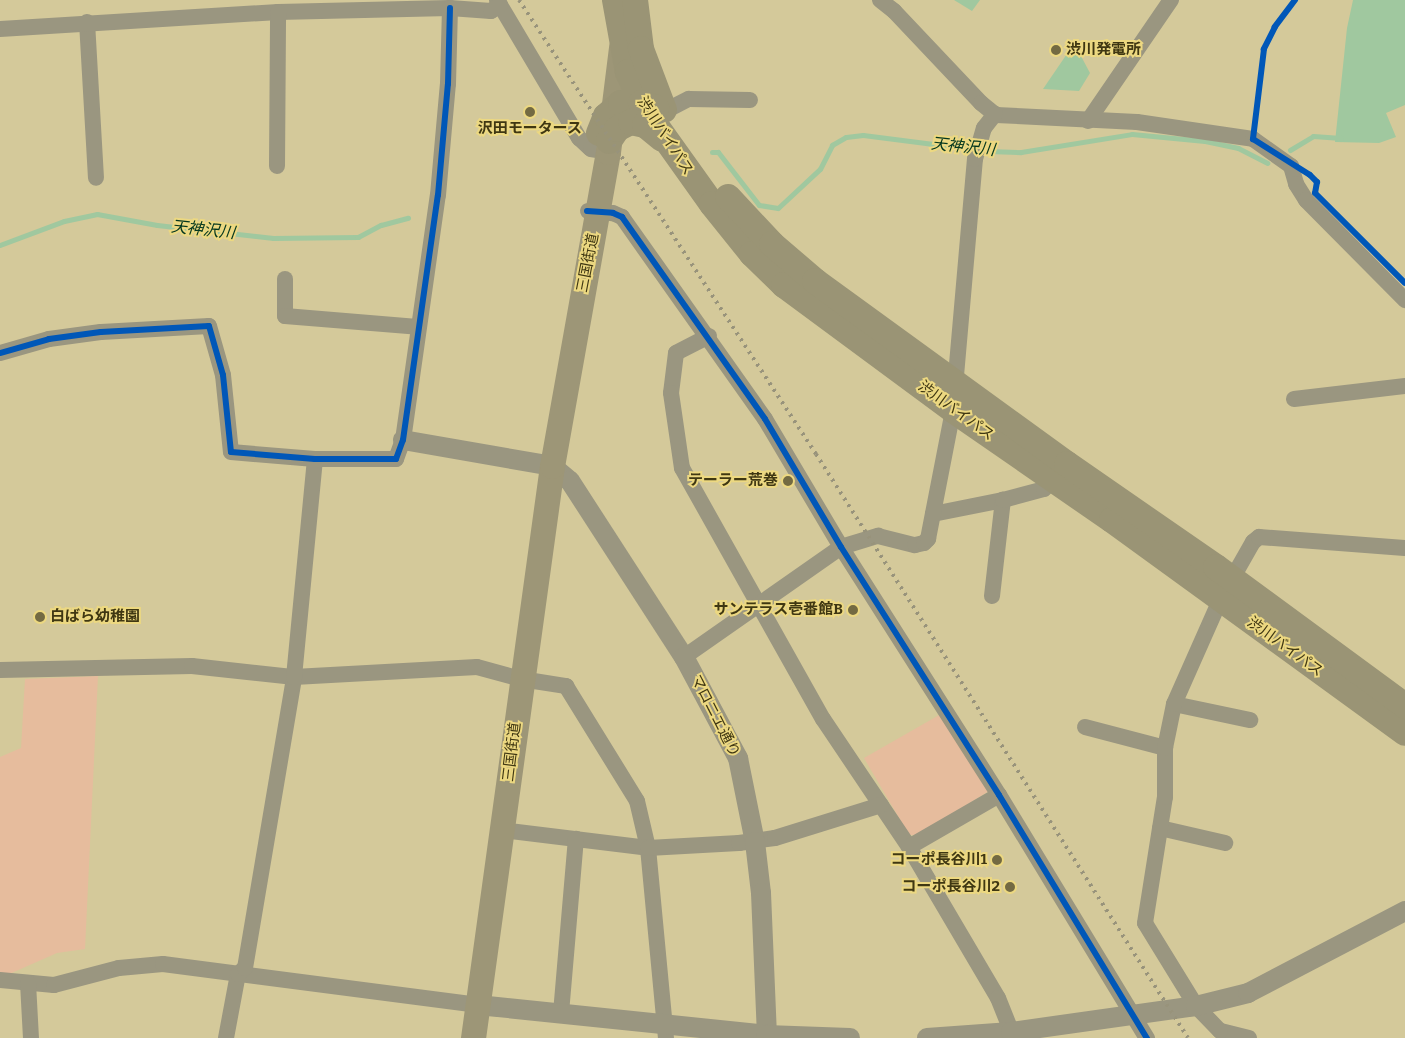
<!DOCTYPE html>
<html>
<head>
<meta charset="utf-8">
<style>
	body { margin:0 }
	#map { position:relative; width:1405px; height:1038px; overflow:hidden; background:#d4c99a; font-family:Bitter,"Noto Sans JP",serif }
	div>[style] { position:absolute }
	.green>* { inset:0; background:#e6bc9d }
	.water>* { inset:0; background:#a0c89f }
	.stream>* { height:5px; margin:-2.5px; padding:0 2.5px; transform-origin:2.5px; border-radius:2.5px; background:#a0c89f }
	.minor>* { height:16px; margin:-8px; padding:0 8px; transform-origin:8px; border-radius:8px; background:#9a9680 }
	.tertiary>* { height:20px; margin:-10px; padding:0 10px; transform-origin:10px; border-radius:10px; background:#9a9680 }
	.primary>* { height:25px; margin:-12.5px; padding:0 12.5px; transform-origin:12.5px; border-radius:12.5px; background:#9d9677 }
	.trunk>* { height:26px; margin:-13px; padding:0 13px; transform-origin:13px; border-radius:13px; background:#9a9475 }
	.rail>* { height:4px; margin-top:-2px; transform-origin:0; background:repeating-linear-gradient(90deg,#98937b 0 2.5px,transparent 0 7.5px) }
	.cycleway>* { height:6px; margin:-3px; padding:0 3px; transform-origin:3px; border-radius:3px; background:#0057b8 }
	.dots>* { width:14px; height:14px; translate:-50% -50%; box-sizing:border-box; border:2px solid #ecd881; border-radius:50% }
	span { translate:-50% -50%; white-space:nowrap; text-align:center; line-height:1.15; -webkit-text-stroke:4px #ecd881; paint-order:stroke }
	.poi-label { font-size:15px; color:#3f3712; font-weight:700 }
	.left { translate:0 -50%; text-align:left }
	.right { translate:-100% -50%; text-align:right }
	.street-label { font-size:15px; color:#3f3712 }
	.water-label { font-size:16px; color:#04371e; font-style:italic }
</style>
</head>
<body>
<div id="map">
	<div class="green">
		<div style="clip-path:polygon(98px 676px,85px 949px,57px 953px,7px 975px,0 973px,0 757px,21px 748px,25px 679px)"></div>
		<div style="clip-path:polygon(941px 714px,989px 791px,918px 835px,909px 835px,864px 758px)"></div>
	</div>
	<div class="water">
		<div style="clip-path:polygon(954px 0,980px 0,972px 11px)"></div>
		<div style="clip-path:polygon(1353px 0,1405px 0,1405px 105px,1386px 113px,1396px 137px,1379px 143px,1335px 142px,1347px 28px)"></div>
		<div style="clip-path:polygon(1071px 48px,1082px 58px,1090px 73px,1079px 91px,1043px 89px)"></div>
	</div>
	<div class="stream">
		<div style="left:1290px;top:150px;width:27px;rotate:-31deg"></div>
		<div style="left:1313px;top:136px;width:28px;rotate:4deg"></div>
		<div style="left:712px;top:152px;width:6px"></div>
		<div style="left:718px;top:152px;width:67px;rotate:52.3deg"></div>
		<div style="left:759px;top:205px;width:19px;rotate:9deg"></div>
		<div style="left:778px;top:208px;width:57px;rotate:-42.9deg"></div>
		<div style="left:820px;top:169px;width:27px;rotate:-63deg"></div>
		<div style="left:832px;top:145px;width:16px;rotate:-30deg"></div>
		<div style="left:846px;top:137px;width:17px;rotate:-7deg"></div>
		<div style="left:863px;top:135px;width:126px;rotate:7.3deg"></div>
		<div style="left:988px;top:151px;width:33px;rotate:2deg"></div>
		<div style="left:1021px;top:152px;width:112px;rotate:-9.2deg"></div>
		<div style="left:1132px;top:134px;width:73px;rotate:5.5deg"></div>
		<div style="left:1205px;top:141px;width:34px;rotate:12deg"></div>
		<div style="left:1238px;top:148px;width:33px;rotate:27deg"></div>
		<div style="left:0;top:245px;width:68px;rotate:-20.6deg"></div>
		<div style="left:64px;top:221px;width:34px;rotate:-12deg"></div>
		<div style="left:97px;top:214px;width:61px;rotate:10.4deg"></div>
		<div style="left:157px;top:225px;width:117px;rotate:6.4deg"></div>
		<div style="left:273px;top:238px;width:85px;rotate:-0.7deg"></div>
		<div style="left:358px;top:237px;width:26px;rotate:-28deg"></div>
		<div style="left:381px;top:225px;width:28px;rotate:-15deg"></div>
	</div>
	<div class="minor">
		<div style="left:497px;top:0;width:161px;rotate:59.3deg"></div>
		<div style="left:579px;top:138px;width:16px;rotate:43deg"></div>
		<div style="left:591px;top:149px;width:17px;rotate:10deg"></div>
		<div style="left:880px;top:0;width:18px;rotate:38deg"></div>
		<div style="left:894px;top:11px;width:127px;rotate:46.6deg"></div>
		<div style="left:981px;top:103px;width:19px;rotate:39deg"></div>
		<div style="left:996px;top:115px;width:141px;rotate:2.8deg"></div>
		<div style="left:1137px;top:122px;width:117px;rotate:8.3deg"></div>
		<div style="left:1253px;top:139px;width:47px;rotate:35.4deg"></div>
		<div style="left:1291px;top:166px;width:19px;rotate:74deg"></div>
		<div style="left:1296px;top:184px;width:19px;rotate:58deg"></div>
		<div style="left:1306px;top:200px;width:141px;rotate:45.3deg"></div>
		<div style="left:87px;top:22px;width:156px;rotate:86.7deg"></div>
		<div style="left:0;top:29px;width:279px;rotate:-3.5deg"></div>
		<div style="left:278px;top:12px;width:172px;rotate:-1.3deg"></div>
		<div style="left:450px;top:8px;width:41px;rotate:4.2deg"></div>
		<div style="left:491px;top:11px;width:11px;rotate:-34deg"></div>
		<div style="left:665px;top:111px;width:27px;rotate:-27deg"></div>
		<div style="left:689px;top:99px;width:61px;rotate:0.9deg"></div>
		<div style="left:1088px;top:121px;width:147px;rotate:-55.6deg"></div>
		<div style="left:277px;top:166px;width:154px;rotate:-89.6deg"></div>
		<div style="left:588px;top:211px;width:25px;rotate:5deg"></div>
		<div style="left:613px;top:213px;width:10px;rotate:24deg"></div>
		<div style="left:622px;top:217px;width:247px;rotate:54.7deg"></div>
		<div style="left:765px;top:419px;width:149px;rotate:59.3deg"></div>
		<div style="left:841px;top:547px;width:294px;rotate:57.5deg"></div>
		<div style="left:999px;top:795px;width:285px;rotate:58.7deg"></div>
		<div style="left:285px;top:279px;width:37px;rotate:90deg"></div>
		<div style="left:285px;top:316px;width:133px;rotate:4.7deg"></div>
		<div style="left:709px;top:336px;width:37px;rotate:153deg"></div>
		<div style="left:676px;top:353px;width:40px;rotate:97.1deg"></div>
		<div style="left:671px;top:393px;width:76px;rotate:81.7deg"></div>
		<div style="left:682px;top:468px;width:288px;rotate:60.7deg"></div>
		<div style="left:823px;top:719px;width:154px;rotate:56.1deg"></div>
		<div style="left:909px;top:847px;width:175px;rotate:59.5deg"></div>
		<div style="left:998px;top:998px;width:43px;rotate:68.2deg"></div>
		<div style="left:0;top:353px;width:51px;rotate:-15.9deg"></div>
		<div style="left:49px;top:339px;width:52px;rotate:-7.7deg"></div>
		<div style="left:101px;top:332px;width:108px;rotate:-3.2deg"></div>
		<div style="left:209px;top:326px;width:51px;rotate:74.1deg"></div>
		<div style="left:223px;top:375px;width:77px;rotate:84.1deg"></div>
		<div style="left:231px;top:452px;width:84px;rotate:4.8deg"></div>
		<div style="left:315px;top:459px;width:81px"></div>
		<div style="left:396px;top:459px;width:20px;rotate:-70deg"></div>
		<div style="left:403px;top:440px;width:247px;rotate:-81.9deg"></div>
		<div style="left:438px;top:195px;width:111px;rotate:-84.9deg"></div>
		<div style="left:448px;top:84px;width:76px;rotate:-88.5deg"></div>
		<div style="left:1294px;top:399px;width:112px;rotate:-6.7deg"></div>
		<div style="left:933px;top:514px;width:71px;rotate:-11.3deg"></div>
		<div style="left:992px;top:596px;width:97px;rotate:-83.5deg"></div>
		<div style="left:1003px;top:500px;width:42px;rotate:-15deg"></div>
		<div style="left:1044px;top:489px;width:22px;rotate:-47deg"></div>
		<div style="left:684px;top:657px;width:192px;rotate:-35deg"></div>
		<div style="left:841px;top:547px;width:39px;rotate:-17deg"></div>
		<div style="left:878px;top:536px;width:38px;rotate:14deg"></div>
		<div style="left:915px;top:545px;width:9px;rotate:-13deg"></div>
		<div style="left:924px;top:543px;width:6px;rotate:-45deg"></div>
		<div style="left:928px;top:539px;width:131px;rotate:-79deg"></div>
		<div style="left:953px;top:410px;width:252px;rotate:-85deg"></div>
		<div style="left:975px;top:159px;width:32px;rotate:-74deg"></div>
		<div style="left:984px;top:128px;width:18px;rotate:-52deg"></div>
		<div style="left:0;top:670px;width:192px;rotate:-1.2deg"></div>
		<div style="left:192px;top:666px;width:103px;rotate:6.2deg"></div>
		<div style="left:294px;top:677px;width:183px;rotate:-3.1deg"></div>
		<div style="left:477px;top:667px;width:46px;rotate:15.3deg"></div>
		<div style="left:521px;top:679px;width:46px;rotate:8.8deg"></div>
		<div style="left:566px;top:686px;width:135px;rotate:58.3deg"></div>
		<div style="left:637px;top:801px;width:48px;rotate:76.8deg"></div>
		<div style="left:648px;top:848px;width:191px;rotate:84.6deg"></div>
		<div style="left:1174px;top:704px;width:78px;rotate:11.9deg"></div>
		<div style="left:1085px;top:727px;width:83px;rotate:14.7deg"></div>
		<div style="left:1160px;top:828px;width:67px;rotate:13deg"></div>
		<div style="left:502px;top:830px;width:147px;rotate:7deg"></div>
		<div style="left:648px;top:848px;width:91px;rotate:-3.1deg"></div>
		<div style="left:739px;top:843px;width:36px;rotate:-8deg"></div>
		<div style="left:775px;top:838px;width:111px;rotate:-17.3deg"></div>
		<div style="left:909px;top:847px;width:104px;rotate:-30deg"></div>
		<div style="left:0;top:980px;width:54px;rotate:5.3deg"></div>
		<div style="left:54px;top:985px;width:67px;rotate:-14.7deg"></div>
		<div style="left:119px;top:968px;width:44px;rotate:-5.2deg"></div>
		<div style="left:163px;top:964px;width:318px;rotate:7.4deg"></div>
		<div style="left:28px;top:983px;width:55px;rotate:86.9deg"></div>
		<div style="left:561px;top:1013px;width:175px;rotate:-85.1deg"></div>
		<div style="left:226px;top:1038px;width:65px;rotate:-79.4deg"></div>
		<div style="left:238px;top:974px;width:9px;rotate:-41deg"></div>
		<div style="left:245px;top:968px;width:295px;rotate:-80.4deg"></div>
		<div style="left:294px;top:677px;width:219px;rotate:-84.5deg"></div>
		<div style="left:1249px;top:1038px;width:30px;rotate:-166deg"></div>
		<div style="left:1220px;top:1031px;width:35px;rotate:-134deg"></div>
		<div style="left:1196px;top:1006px;width:97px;rotate:-121.6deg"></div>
		<div style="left:1145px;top:923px;width:128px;rotate:-81deg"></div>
		<div style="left:1165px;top:797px;width:49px;rotate:-90deg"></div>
		<div style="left:1165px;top:748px;width:45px;rotate:-78.4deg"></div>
		<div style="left:1174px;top:704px;width:114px;rotate:-66.1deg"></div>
		<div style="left:1220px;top:600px;width:67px;rotate:-60.4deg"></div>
		<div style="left:1253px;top:542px;width:8px;rotate:-40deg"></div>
		<div style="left:1259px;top:537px;width:146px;rotate:4.3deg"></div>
	</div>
	<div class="tertiary">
		<div style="left:403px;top:440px;width:151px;rotate:9.9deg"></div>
		<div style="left:552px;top:466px;width:23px;rotate:40deg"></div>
		<div style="left:570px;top:481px;width:210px;rotate:57.1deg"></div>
		<div style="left:684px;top:657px;width:115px;rotate:61.9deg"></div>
		<div style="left:738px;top:758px;width:86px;rotate:78.6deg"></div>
		<div style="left:755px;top:842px;width:51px;rotate:83.3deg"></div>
		<div style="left:761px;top:893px;width:145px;rotate:87.6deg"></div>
		<div style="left:478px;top:1005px;width:290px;rotate:5.9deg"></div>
		<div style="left:766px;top:1035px;width:84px;rotate:2deg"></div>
		<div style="left:927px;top:1038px;width:84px;rotate:-4.1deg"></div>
		<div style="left:1011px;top:1032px;width:187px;rotate:-8deg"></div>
		<div style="left:1196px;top:1006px;width:54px;rotate:-14deg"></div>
		<div style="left:1248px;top:993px;width:177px;rotate:-27.6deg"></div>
	</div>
	<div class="primary">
		<div style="left:473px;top:1038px;width:577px;rotate:-82.14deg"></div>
		<div style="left:552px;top:466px;width:319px;rotate:-79.9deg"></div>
		<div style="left:608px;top:152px;width:106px;rotate:-82.9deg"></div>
	</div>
	<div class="trunk">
		<div style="left:615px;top:0;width:73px;rotate:79.8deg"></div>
		<div style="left:628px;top:72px;width:42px;rotate:65.9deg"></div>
		<div style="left:645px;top:110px;width:115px;rotate:54.5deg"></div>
		<div style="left:712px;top:204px;width:64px;rotate:51.3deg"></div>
		<div style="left:752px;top:254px;width:45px;rotate:44.1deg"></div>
		<div style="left:784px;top:285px;width:210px;rotate:36.5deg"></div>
		<div style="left:953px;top:410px;width:193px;rotate:34.7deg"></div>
		<div style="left:1112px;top:520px;width:362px;rotate:36deg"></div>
		<div style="left:635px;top:0;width:49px;rotate:83deg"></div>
		<div style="left:641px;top:49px;width:65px;rotate:69.3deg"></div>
		<div style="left:599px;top:133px;width:18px;rotate:-68deg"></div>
		<div style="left:606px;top:116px;width:20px;rotate:-41deg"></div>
		<div style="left:621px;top:103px;width:20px"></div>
		<div style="left:641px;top:103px;width:16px;rotate:18deg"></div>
		<div style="left:609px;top:141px;width:14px;rotate:-56deg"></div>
		<div style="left:617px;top:129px;width:16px;rotate:-27deg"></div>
		<div style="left:631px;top:122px;width:14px;rotate:12deg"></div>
		<div style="left:645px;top:125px;width:22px;rotate:39deg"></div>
		<div style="left:728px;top:197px;width:64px;rotate:46.9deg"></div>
		<div style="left:772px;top:244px;width:57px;rotate:40.7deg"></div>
		<div style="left:815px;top:281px;width:311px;rotate:36deg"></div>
		<div style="left:1067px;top:464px;width:181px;rotate:34.7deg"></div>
		<div style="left:1216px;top:567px;width:235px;rotate:36.3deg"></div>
	</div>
	<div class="rail">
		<div style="left:519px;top:0;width:543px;rotate:56.81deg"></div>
		<div style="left:816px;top:454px;width:692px;rotate:57.5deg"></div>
	</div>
	<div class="cycleway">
		<div style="left:1295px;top:0;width:34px;rotate:127deg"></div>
		<div style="left:1275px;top:27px;width:25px;rotate:117deg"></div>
		<div style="left:1264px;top:49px;width:91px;rotate:97deg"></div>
		<div style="left:1253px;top:139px;width:67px;rotate:32.3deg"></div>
		<div style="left:1310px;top:175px;width:10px;rotate:45deg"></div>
		<div style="left:1317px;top:182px;width:11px;rotate:100deg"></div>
		<div style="left:1315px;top:193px;width:127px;rotate:45deg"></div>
		<div style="left:587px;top:211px;width:26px;rotate:4deg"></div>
		<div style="left:613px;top:213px;width:10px;rotate:24deg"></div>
		<div style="left:622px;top:217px;width:247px;rotate:54.7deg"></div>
		<div style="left:765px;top:419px;width:149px;rotate:59.3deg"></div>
		<div style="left:841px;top:547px;width:294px;rotate:57.5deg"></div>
		<div style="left:999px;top:795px;width:285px;rotate:58.7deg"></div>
		<div style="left:0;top:353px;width:51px;rotate:-15.9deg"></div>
		<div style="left:49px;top:339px;width:52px;rotate:-7.7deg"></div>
		<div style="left:101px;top:332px;width:108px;rotate:-3.2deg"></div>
		<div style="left:209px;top:326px;width:51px;rotate:74.1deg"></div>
		<div style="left:223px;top:375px;width:77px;rotate:84.1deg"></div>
		<div style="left:231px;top:452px;width:84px;rotate:4.8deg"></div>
		<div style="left:315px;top:459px;width:81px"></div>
		<div style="left:396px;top:459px;width:20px;rotate:-70deg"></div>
		<div style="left:403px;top:440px;width:247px;rotate:-81.9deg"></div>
		<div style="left:438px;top:195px;width:111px;rotate:-84.9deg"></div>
		<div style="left:448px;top:84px;width:76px;rotate:-88.5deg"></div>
	</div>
	<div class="dots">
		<div style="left:1056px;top:50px;background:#736a42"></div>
		<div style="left:530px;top:112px;background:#736a42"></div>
		<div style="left:788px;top:481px;background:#736a42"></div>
		<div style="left:853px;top:610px;background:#736a42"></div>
		<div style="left:40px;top:617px;background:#736a42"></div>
		<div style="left:997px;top:860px;background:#736a42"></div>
		<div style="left:1010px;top:887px;background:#736a42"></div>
	</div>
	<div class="poi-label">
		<span class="left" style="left:1066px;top:50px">渋川発電所</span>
		<span style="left:530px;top:129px">沢田モータース</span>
		<span class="right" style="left:778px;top:481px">テーラー荒巻</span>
		<span class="right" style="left:843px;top:610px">サンテラス壱番館B</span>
		<span class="left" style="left:50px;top:617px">白ばら幼稚園</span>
		<span class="right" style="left:987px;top:860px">コーポ長谷川1</span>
		<span class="right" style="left:1000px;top:887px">コーポ長谷川2</span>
	</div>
	<div class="street-label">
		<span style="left:665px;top:136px;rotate:57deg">渋川バイパス</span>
		<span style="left:588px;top:263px;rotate:-79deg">三国街道</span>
		<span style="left:956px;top:411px;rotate:36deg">渋川バイパス</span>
		<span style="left:1285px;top:647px;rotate:36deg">渋川バイパス</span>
		<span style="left:715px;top:716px;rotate:63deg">マロニエ通り</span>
		<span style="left:512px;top:752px;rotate:-83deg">三国街道</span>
	</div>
	<div class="water-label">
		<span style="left:963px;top:147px;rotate:6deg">天神沢川</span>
		<span style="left:203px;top:230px;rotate:6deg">天神沢川</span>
	</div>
</div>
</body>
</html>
